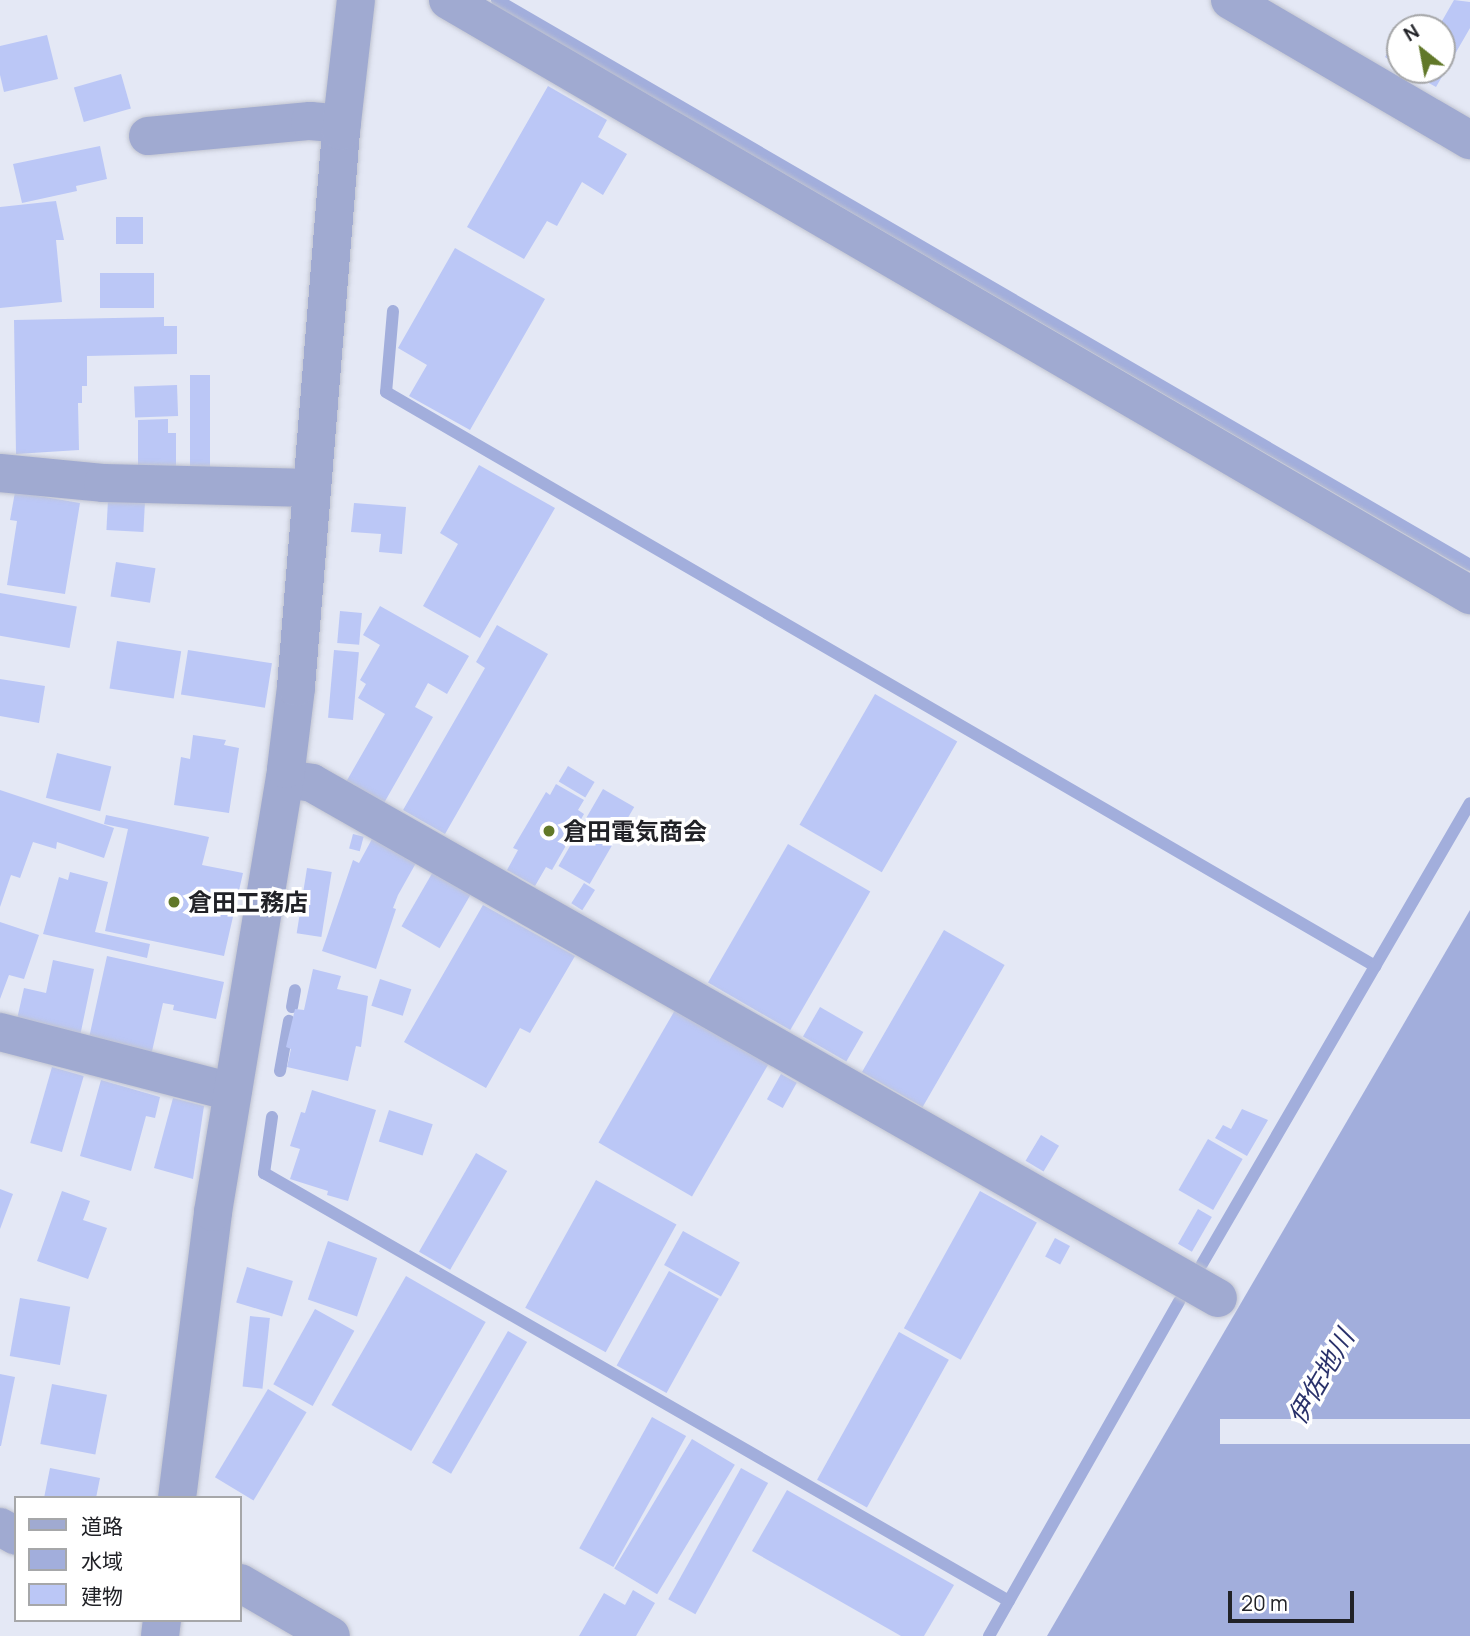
<!DOCTYPE html>
<html>
<head>
<meta charset="utf-8">
<style>
	body { margin:0 }
	#map { position:relative; width:1470px; height:1636px; overflow:hidden; background:#e4e8f5; font-family:Manrope,"Noto Sans JP",sans-serif }
	div>[style] { position:absolute }
	.water>* { inset:0; background:#a2aedc }
	.pier>* { inset:0; background:#e4e8f5; transform-origin:0 0 }
	.stream>* { height:12px; margin:-6px; padding:0 6px; transform-origin:6px; border-radius:6px; background:#a2aedc }
	.building>* { inset:0; background:#bbc7f6; transform-origin:0 0 }
	.roads { filter:drop-shadow(0 0 2px #c1c4d0) drop-shadow(0 0 2px #c1c4d0) }
	.minor>* { height:38px; margin:-19px; padding:0 19px; transform-origin:19px; border-radius:19px; background:#a0aad1 }
	.dots>* { width:19px; height:19px; translate:-50% -50%; box-sizing:border-box; border:4px solid #fff; border-radius:50% }
	span { translate:-50% -50%; white-space:nowrap; text-align:center; line-height:1.15; -webkit-text-stroke:7px #fff; paint-order:stroke }
	.poi-label { font-size:24px; color:#212227; font-weight:700 }
	.left { translate:0 -50%; text-align:left }
	.water-label { font-size:26px; color:#29316a; font-style:italic }
	.legend { position:absolute; left:14px; top:1496px; width:228px; height:126px; box-sizing:border-box; background:#fff; border:2px solid #a6a7a9; margin:0; padding:9px 12px; list-style:none; font-size:21px; color:#212227 }
	.legend li { display:flex; align-items:center; gap:14px; height:35px }
	.legend b { width:35px; border:2px solid #a6a7a9 }
	.north { position:absolute; left:1386px; top:14px; width:70px; height:70px; box-sizing:border-box; background:#fff; border:2px solid #a6a7a9; border-radius:50%; rotate:329deg; font-size:19px; font-weight:700; line-height:28px; text-align:center; color:#212227 }
	.north::after { content:''; display:block; margin:auto; width:24px; height:32px; background:#617829; clip-path:polygon(50% 0,100% 100%,50% 72%,0 100%) }
	.scale { position:absolute; left:1228px; top:1591px; width:126px; height:32px; box-sizing:border-box; border:4px solid #212227; border-top:0; padding-left:9px; font-size:21px; line-height:24px; white-space:nowrap; color:#212227; -webkit-text-stroke:5px #fff; paint-order:stroke }
</style>
</head>
<body>
<div id="map">
	<div class="water">
		<div style="clip-path:polygon(1470px 910px,1470px 1636px,1047px 1636px)"></div>
	</div>
	<div class="pier">
		<div style="left:1470px;top:1419px;width:25px;height:250px;rotate:90deg"></div>
	</div>
	<div class="stream">
		<div style="left:497px;top:0;width:1125px;rotate:30.14deg"></div>
		<div style="left:393px;top:311px;width:81px;rotate:94.9deg"></div>
		<div style="left:386px;top:392px;width:1144px;rotate:30.13deg"></div>
		<div style="left:292px;top:1007px;width:17px;rotate:-80deg"></div>
		<div style="left:280px;top:1071px;width:51px;rotate:-79.8deg"></div>
		<div style="left:272px;top:1117px;width:57px;rotate:98.1deg"></div>
		<div style="left:264px;top:1173px;width:859px;rotate:29.88deg"></div>
		<div style="left:1202px;top:1264px;width:533px;rotate:-59.83deg"></div>
		<div style="left:989px;top:1636px;width:385px;rotate:-60.4deg"></div>
	</div>
	<div class="building">
		<div style="clip-path:polygon(1454px 0,1470px 2px,1470px 28px,1436px 87px,1411px 73px,1413px 70px,1442px 70px,1442px 28px,1438px 28px)"></div>
		<div style="clip-path:polygon(1400px 30px,1400px 66px,1385px 57px)"></div>
		<div style="clip-path:polygon(47px 35px,58px 79px,4px 92px,0 75px,0 46px)"></div>
		<div style="left:121px;top:74px;width:36px;height:49px;rotate:74deg"></div>
		<div style="clip-path:polygon(548px 86px,607px 120px,598px 137px,627px 154px,603px 195px,582px 182px,557px 226px,547px 221px,524px 259px,467px 227px)"></div>
		<div style="clip-path:polygon(100px 146px,107px 179px,76px 186px,77px 191px,22px 203px,13px 164px)"></div>
		<div style="clip-path:polygon(56px 201px,64px 240px,56px 240px,62px 302px,0 308px,0 207px)"></div>
		<div style="left:116px;top:217px;width:27px;height:27px"></div>
		<div style="clip-path:polygon(455px 248px,545px 299px,470px 430px,409px 396px,427px 365px,398px 348px)"></div>
		<div style="left:154px;top:273px;width:35px;height:54px;rotate:90deg"></div>
		<div style="clip-path:polygon(164px 317px,164px 326px,177px 326px,177px 354px,87px 356px,87px 386px,82px 386px,82px 403px,78px 403px,79px 450px,16px 454px,14px 320px)"></div>
		<div style="left:190px;top:375px;width:20px;height:94px"></div>
		<div style="left:177px;top:385px;width:31px;height:43px;rotate:88deg"></div>
		<div style="clip-path:polygon(168px 419px,168px 433px,176px 433px,176px 466px,138px 467px,138px 420px)"></div>
		<div style="clip-path:polygon(479px 465px,555px 508px,480px 638px,423px 606px,458px 544px,440px 533px)"></div>
		<div style="clip-path:polygon(15px 492px,80px 503px,65px 594px,7px 585px,17px 521px,10px 520px)"></div>
		<div style="left:108px;top:500px;width:37px;height:30px;rotate:3deg"></div>
		<div style="clip-path:polygon(354px 503px,406px 507px,402px 554px,379px 552px,381px 534px,351px 532px)"></div>
		<div style="left:116px;top:562px;width:40px;height:35px;rotate:9deg"></div>
		<div style="left:0;top:593px;width:78px;height:42px;rotate:10deg"></div>
		<div style="clip-path:polygon(380px 606px,469px 656px,447px 694px,428px 683px,415px 707px,433px 717px,384px 803px,346px 782px,385px 714px,358px 698px,366px 684px,360px 680px,380px 645px,363px 635px)"></div>
		<div style="left:340px;top:611px;width:22px;height:32px;rotate:5deg"></div>
		<div style="clip-path:polygon(497px 625px,548px 654px,445px 834px,403px 810px,485px 668px,476px 662px)"></div>
		<div style="left:117px;top:641px;width:65px;height:48px;rotate:9deg"></div>
		<div style="left:188px;top:650px;width:85px;height:45px;rotate:9deg"></div>
		<div style="left:334px;top:650px;width:25px;height:68px;rotate:5deg"></div>
		<div style="clip-path:polygon(0 679px,45px 686px,39px 723px,0 716px)"></div>
		<div style="left:875px;top:694px;width:95px;height:151px;rotate:30deg"></div>
		<div style="clip-path:polygon(193px 735px,226px 740px,224px 745px,239px 748px,229px 813px,174px 805px,181px 757px,190px 759px)"></div>
		<div style="left:57px;top:753px;width:56px;height:46px;rotate:14deg"></div>
		<div style="left:568px;top:766px;width:31px;height:18px;rotate:31deg"></div>
		<div style="clip-path:polygon(556px 784px,584px 800px,578px 810px,584px 814px,552px 870px,546px 867px,535px 886px,507px 870px,518px 850px,513px 848px,546px 792px,550px 795px)"></div>
		<div style="left:603px;top:789px;width:36px;height:89px;rotate:30deg"></div>
		<div style="clip-path:polygon(0 790px,114px 828px,104px 858px,57px 842px,56px 849px,33px 842px,20px 878px,11px 875px,0 907px)"></div>
		<div style="clip-path:polygon(106px 815px,209px 837px,202px 865px,243px 873px,224px 956px,105px 931px,128px 829px,104px 824px)"></div>
		<div style="left:353px;top:834px;width:11px;height:15px;rotate:15deg"></div>
		<div style="clip-path:polygon(372px 839px,416px 863px,398px 895px,393px 908px,396px 909px,376px 969px,322px 951px,353px 860px,359px 863px)"></div>
		<div style="left:788px;top:844px;width:95px;height:160px;rotate:30deg"></div>
		<div style="left:307px;top:868px;width:25px;height:66px;rotate:9deg"></div>
		<div style="left:434px;top:870px;width:44px;height:65px;rotate:30deg"></div>
		<div style="clip-path:polygon(70px 872px,108px 882px,95px 932px,150px 944px,147px 958px,43px 934px,59px 877px,68px 880px)"></div>
		<div style="left:584px;top:883px;width:13px;height:24px;rotate:32deg"></div>
		<div style="clip-path:polygon(483px 905px,575px 956px,530px 1033px,520px 1028px,486px 1088px,404px 1042px)"></div>
		<div style="clip-path:polygon(0 922px,39px 935px,24px 979px,9px 975px,0 999px)"></div>
		<div style="left:944px;top:930px;width:70px;height:164px;rotate:30deg"></div>
		<div style="clip-path:polygon(107px 956px,224px 982px,216px 1019px,173px 1010px,174px 1005px,163px 1003px,150px 1060px,87px 1047px)"></div>
		<div style="clip-path:polygon(53px 960px,94px 969px,79px 1041px,15px 1028px,24px 988px,46px 993px)"></div>
		<div style="clip-path:polygon(313px 969px,341px 976px,337px 989px,368px 996px,361px 1047px,356px 1046px,348px 1081px,287px 1067px,291px 1049px,286px 1047px,295px 1009px,304px 1010px)"></div>
		<div style="left:380px;top:979px;width:33px;height:28px;rotate:18deg"></div>
		<div style="left:820px;top:1007px;width:50px;height:34px;rotate:30deg"></div>
		<div style="left:675px;top:1010px;width:108px;height:153px;rotate:30deg"></div>
		<div style="left:52px;top:1067px;width:33px;height:79px;rotate:16deg"></div>
		<div style="left:781px;top:1074px;width:18px;height:29px;rotate:29deg"></div>
		<div style="clip-path:polygon(101px 1080px,160px 1097px,155px 1118px,146px 1116px,131px 1171px,80px 1156px)"></div>
		<div style="clip-path:polygon(312px 1090px,376px 1110px,348px 1201px,327px 1195px,328px 1191px,290px 1179px,300px 1149px,290px 1146px,301px 1112px,305px 1113px)"></div>
		<div style="clip-path:polygon(173px 1098px,204px 1106px,193px 1179px,154px 1168px)"></div>
		<div style="clip-path:polygon(1242px 1109px,1268px 1120px,1247px 1156px,1215px 1138px,1223px 1125px,1231px 1129px)"></div>
		<div style="left:389px;top:1110px;width:46px;height:33px;rotate:18deg"></div>
		<div style="left:1041px;top:1135px;width:21px;height:30px;rotate:31deg"></div>
		<div style="left:1208px;top:1139px;width:40px;height:59px;rotate:30deg"></div>
		<div style="left:476px;top:1153px;width:36px;height:114px;rotate:30deg"></div>
		<div style="left:596px;top:1180px;width:92px;height:146px;rotate:29deg"></div>
		<div style="clip-path:polygon(0 1189px,13px 1194px,0 1229px)"></div>
		<div style="clip-path:polygon(62px 1191px,90px 1201px,83px 1220px,107px 1228px,88px 1279px,37px 1261px)"></div>
		<div style="left:980px;top:1191px;width:65px;height:157px;rotate:29deg"></div>
		<div style="left:1198px;top:1209px;width:16px;height:40px;rotate:30deg"></div>
		<div style="left:683px;top:1231px;width:65px;height:39px;rotate:29deg"></div>
		<div style="left:1055px;top:1238px;width:17px;height:21px;rotate:28deg"></div>
		<div style="left:328px;top:1241px;width:52px;height:62px;rotate:19deg"></div>
		<div style="left:247px;top:1267px;width:48px;height:37px;rotate:17deg"></div>
		<div style="left:669px;top:1271px;width:57px;height:108px;rotate:29deg"></div>
		<div style="left:406px;top:1276px;width:92px;height:149px;rotate:30deg"></div>
		<div style="left:20px;top:1298px;width:51px;height:59px;rotate:10deg"></div>
		<div style="left:315px;top:1309px;width:45px;height:86px;rotate:29deg"></div>
		<div style="left:250px;top:1316px;width:20px;height:71px;rotate:6deg"></div>
		<div style="left:508px;top:1331px;width:22px;height:152px;rotate:30deg"></div>
		<div style="left:899px;top:1332px;width:57px;height:169px;rotate:29deg"></div>
		<div style="clip-path:polygon(0 1374px,15px 1377px,1px 1446px,0 1446px)"></div>
		<div style="left:52px;top:1384px;width:56px;height:61px;rotate:11deg"></div>
		<div style="left:268px;top:1389px;width:45px;height:103px;rotate:31deg"></div>
		<div style="left:652px;top:1417px;width:39px;height:150px;rotate:29deg"></div>
		<div style="left:692px;top:1439px;width:50px;height:151px;rotate:31deg"></div>
		<div style="clip-path:polygon(50px 1468px,100px 1478px,96px 1498px,44px 1498px)"></div>
		<div style="left:741px;top:1468px;width:31px;height:150px;rotate:29deg"></div>
		<div style="clip-path:polygon(787px 1490px,954px 1585px,924px 1636px,901px 1636px,752px 1551px)"></div>
		<div style="clip-path:polygon(633px 1590px,655px 1603px,636px 1636px,579px 1636px,604px 1593px,625px 1605px)"></div>
	</div>
	<div class="roads">
		<div class="minor">
			<div style="left:448px;top:0;width:1183px;rotate:30.21deg"></div>
			<div style="left:1230px;top:0;width:278px;rotate:30.3deg"></div>
			<div style="left:148px;top:136px;width:163px;rotate:-5.3deg"></div>
			<div style="left:310px;top:121px;width:32px;rotate:5deg"></div>
			<div style="left:0;top:473px;width:103px;rotate:5.5deg"></div>
			<div style="left:103px;top:483px;width:208px;rotate:1.4deg"></div>
			<div style="left:285px;top:779px;width:27px;rotate:8deg"></div>
			<div style="left:312px;top:783px;width:1042px;rotate:29.62deg"></div>
			<div style="left:0;top:1032px;width:240px;rotate:14.5deg"></div>
			<div style="left:177px;top:1498px;width:288px;rotate:-82.8deg"></div>
			<div style="left:213px;top:1212px;width:449px;rotate:-80.6deg"></div>
			<div style="left:286px;top:769px;width:83px;rotate:-83deg"></div>
			<div style="left:296px;top:687px;width:558px;rotate:-85.37deg"></div>
			<div style="left:341px;top:131px;width:132px;rotate:-83.5deg"></div>
			<div style="left:0;top:1527px;width:18px;rotate:29deg"></div>
			<div style="left:240px;top:1583px;width:105px;rotate:30.2deg"></div>
			<div style="left:160px;top:1636px;width:16px;rotate:-83deg"></div>
		</div>
	</div>
	<div class="dots">
		<div style="left:549px;top:831px;background:#617829"></div>
		<div style="left:174px;top:902px;background:#617829"></div>
	</div>
	<div class="poi-label">
		<span class="left" style="left:563px;top:831px">倉田電気商会</span>
		<span class="left" style="left:188px;top:902px">倉田工務店</span>
	</div>
	<div class="water-label">
		<span style="left:1321px;top:1377px;rotate:-60deg">伊佐地川</span>
	</div>
	<ul class="legend">
	<li><b style="height:9px;background:#a0aad1"></b>道路</li>
	<li><b style="height:19px;background:#a2aedc"></b>水域</li>
	<li><b style="height:19px;background:#bbc7f6"></b>建物</li>
	</ul>
	<div class="north">N</div>
	<div class="scale">20 m</div>
</div>
</body>
</html>
